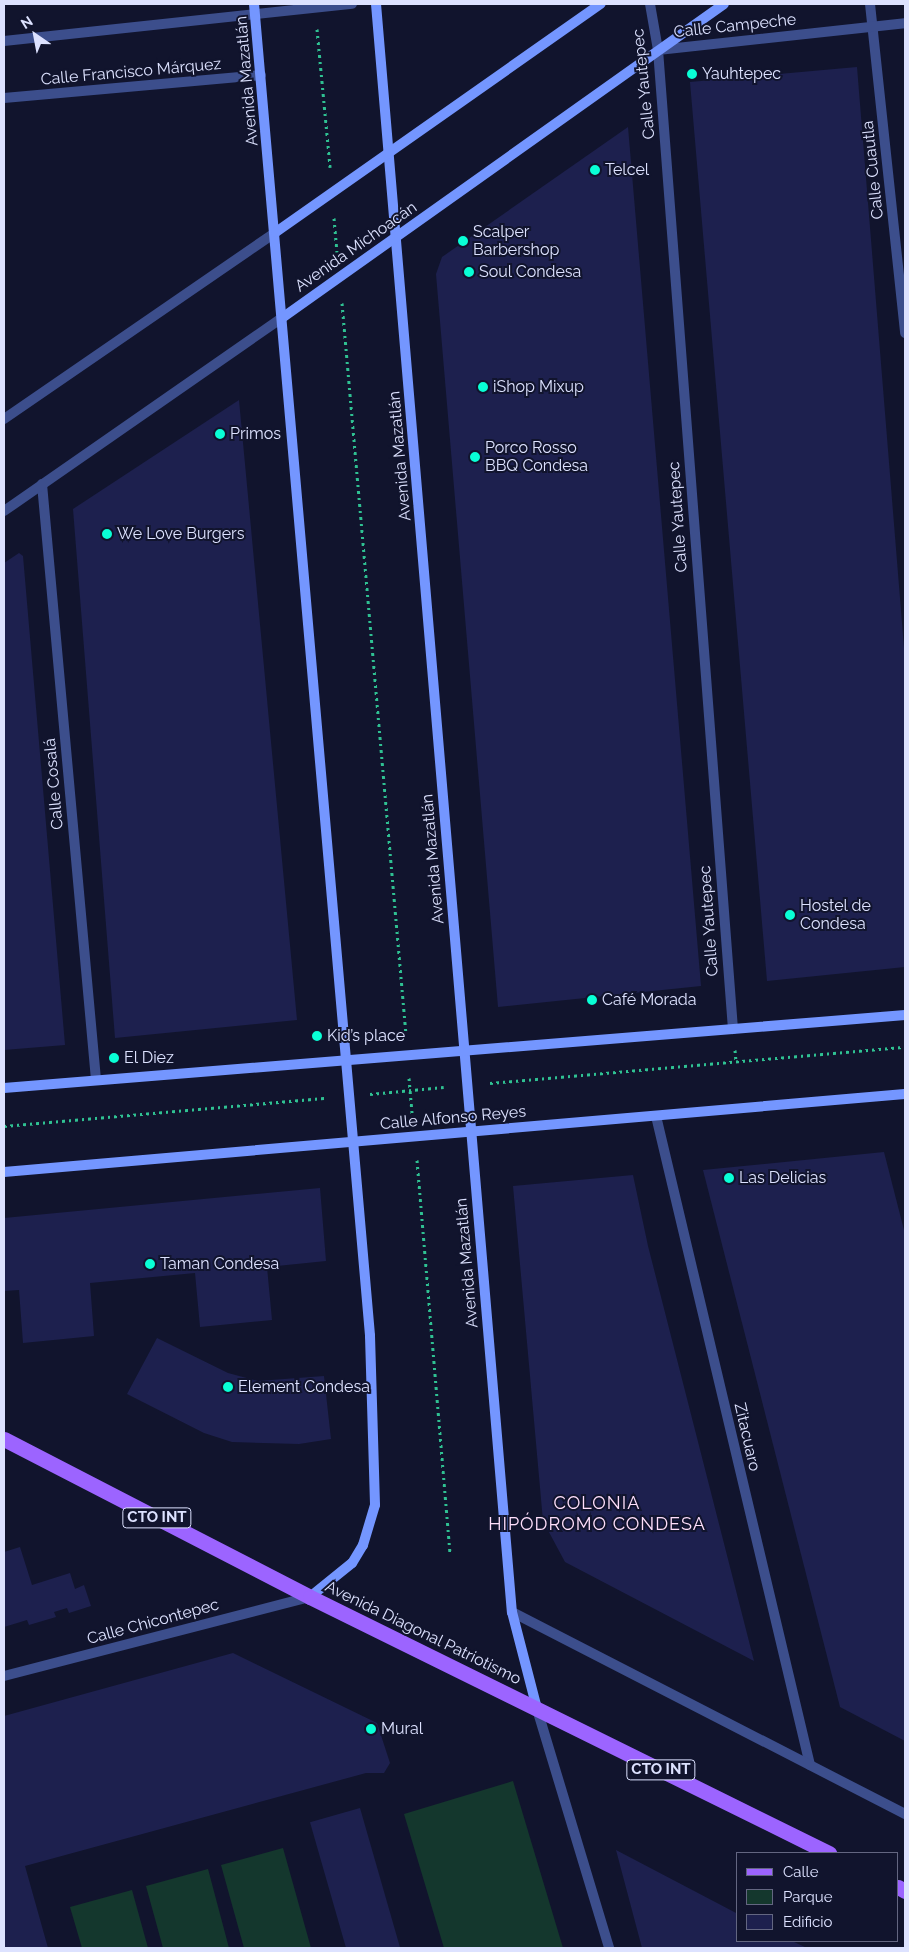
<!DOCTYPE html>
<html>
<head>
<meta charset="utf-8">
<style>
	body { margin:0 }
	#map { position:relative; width:909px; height:1952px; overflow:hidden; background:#11142d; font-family:Raleway,sans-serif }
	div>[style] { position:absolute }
	.green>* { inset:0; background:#14372d }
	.building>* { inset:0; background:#1d204e; transform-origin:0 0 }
	.path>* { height:3px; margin-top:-1.5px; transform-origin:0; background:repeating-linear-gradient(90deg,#2fc192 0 2.5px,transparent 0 6.5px) }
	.street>* { height:10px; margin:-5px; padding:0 5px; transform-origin:5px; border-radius:5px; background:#3c4e8c }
	.secondary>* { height:10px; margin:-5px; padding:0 5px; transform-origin:5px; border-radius:5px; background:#7496ff }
	.primary>* { height:15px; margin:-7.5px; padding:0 7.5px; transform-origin:7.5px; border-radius:7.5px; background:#9c64ff }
	.dots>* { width:14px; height:14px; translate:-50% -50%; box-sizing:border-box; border:2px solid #11142d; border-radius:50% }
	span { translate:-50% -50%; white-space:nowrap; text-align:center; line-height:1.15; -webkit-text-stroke:4px #11142d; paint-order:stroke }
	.shield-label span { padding:1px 4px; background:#11142d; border:1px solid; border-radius:4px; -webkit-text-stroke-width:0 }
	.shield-label { font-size:15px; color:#dde2ff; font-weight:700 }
	.street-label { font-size:16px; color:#dde2ff }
	.poi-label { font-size:16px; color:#dde2ff }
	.left { translate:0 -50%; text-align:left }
	.neighbourhood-label { font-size:18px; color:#ffdffc; letter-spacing:1px }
	.frame { position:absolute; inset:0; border:5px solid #dde2ff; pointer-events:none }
	.legend { position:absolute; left:736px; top:1852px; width:162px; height:90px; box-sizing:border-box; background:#11142d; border:1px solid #636681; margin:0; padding:6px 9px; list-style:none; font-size:15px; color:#dde2ff }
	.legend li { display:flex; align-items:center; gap:10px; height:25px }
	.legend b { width:25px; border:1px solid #636681 }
	.north { position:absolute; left:10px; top:10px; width:50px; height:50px; -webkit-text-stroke:4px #11142d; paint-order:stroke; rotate:327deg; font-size:14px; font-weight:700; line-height:20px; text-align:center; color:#dde2ff }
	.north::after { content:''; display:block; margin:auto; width:18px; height:22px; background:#dde2ff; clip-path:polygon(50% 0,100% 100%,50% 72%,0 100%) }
</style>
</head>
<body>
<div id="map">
	<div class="green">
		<div style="clip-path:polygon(513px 1781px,563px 1948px,444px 1948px,404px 1814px)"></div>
		<div style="clip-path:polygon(283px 1848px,311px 1948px,244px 1948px,221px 1865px)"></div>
		<div style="clip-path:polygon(208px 1869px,229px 1948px,163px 1948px,146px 1886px)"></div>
		<div style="clip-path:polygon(132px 1890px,148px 1948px,82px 1948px,70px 1907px)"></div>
	</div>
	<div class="building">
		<div style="clip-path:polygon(857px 67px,905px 660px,905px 967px,767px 981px,690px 82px)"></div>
		<div style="clip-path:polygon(628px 127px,701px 986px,498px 1007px,436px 274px,442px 257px)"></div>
		<div style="clip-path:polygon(239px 400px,297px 1020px,115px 1038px,73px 509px)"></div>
		<div style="clip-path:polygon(19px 553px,23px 556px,65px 1045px,4px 1050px,4px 563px)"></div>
		<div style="clip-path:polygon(884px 1152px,905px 1234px,905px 1741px,840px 1707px,703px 1170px)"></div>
		<div style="clip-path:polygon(633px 1175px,648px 1246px,754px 1661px,565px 1562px,543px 1521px,513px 1186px)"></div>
		<div style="clip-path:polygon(320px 1188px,326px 1261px,267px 1267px,272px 1320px,200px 1327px,195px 1273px,90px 1283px,94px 1336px,23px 1343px,19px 1290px,4px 1291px,4px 1218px)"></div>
		<div style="clip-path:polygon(157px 1338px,228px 1373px,258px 1381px,324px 1376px,331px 1439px,299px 1444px,232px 1442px,204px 1433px,127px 1394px)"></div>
		<div style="clip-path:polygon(20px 1547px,32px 1585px,70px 1573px,75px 1589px,84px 1585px,91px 1606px,69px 1613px,67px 1608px,54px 1612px,56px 1617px,29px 1625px,27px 1620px,4px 1627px,4px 1552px)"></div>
		<div style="clip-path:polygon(233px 1653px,377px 1723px,390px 1763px,384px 1773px,366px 1773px,25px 1866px,48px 1948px,4px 1948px,4px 1716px)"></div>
		<div style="left:360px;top:1808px;width:146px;height:52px;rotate:74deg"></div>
		<div style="clip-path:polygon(616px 1850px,738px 1914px,738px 1941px,792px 1941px,807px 1948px,642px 1948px)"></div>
	</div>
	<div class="path">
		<div style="left:317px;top:29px;width:139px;rotate:84.6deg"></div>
		<div style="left:334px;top:218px;width:34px;rotate:85deg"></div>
		<div style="left:342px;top:303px;width:734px;rotate:85deg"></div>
		<div style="left:735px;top:1050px;width:12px;rotate:85deg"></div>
		<div style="left:409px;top:1078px;width:36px;rotate:85deg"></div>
		<div style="left:490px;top:1083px;width:417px;rotate:-5deg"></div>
		<div style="left:370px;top:1094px;width:74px;rotate:-5.4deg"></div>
		<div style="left:4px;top:1126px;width:324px;rotate:-5deg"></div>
		<div style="left:417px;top:1160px;width:394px;rotate:85.2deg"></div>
	</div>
	<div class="street">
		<div style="left:650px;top:4px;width:47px;rotate:80.1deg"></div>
		<div style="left:658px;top:50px;width:982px;rotate:85.62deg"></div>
		<div style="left:870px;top:4px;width:331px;rotate:83.9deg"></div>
		<div style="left:4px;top:41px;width:350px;rotate:-6.1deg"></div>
		<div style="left:658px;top:50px;width:248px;rotate:-6.2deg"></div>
		<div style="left:4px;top:98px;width:258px;rotate:-5.1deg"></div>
		<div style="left:4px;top:419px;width:330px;rotate:-34.5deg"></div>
		<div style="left:42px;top:484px;width:598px;rotate:84.82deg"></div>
		<div style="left:4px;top:511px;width:338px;rotate:-34.8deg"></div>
		<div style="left:656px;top:1116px;width:667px;rotate:76.65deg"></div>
		<div style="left:512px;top:1612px;width:442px;rotate:27.2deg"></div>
		<div style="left:4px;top:1676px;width:316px;rotate:-14.5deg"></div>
		<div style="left:537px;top:1709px;width:250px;rotate:73.2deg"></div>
	</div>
	<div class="secondary">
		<div style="left:254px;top:4px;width:1337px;rotate:85.02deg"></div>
		<div style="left:370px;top:1336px;width:169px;rotate:88.3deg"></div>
		<div style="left:375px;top:1505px;width:42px;rotate:106.7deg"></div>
		<div style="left:363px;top:1545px;width:21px;rotate:121deg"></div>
		<div style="left:352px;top:1563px;width:54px;rotate:141deg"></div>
		<div style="left:376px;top:4px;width:1614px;rotate:85.17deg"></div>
		<div style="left:512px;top:1612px;width:100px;rotate:75.5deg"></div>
		<div style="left:276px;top:232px;width:397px;rotate:-35.1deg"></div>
		<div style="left:282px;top:318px;width:542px;rotate:-35.39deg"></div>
		<div style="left:4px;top:1088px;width:904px;rotate:-4.63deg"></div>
		<div style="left:4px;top:1172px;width:904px;rotate:-4.95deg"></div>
	</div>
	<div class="primary">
		<div style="left:4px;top:1439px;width:344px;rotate:27.3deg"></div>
		<div style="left:310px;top:1597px;width:579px;rotate:26.26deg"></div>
		<div style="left:898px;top:1887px;width:8px;rotate:30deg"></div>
	</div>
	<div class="dots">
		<div style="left:692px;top:74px;background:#09ffd6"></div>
		<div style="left:595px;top:170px;background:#09ffd6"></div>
		<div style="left:463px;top:241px;background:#09ffd6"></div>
		<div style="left:469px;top:272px;background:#09ffd6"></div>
		<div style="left:483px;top:387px;background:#09ffd6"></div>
		<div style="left:220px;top:434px;background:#09ffd6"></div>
		<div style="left:475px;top:457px;background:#09ffd6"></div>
		<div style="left:107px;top:534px;background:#09ffd6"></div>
		<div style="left:790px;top:915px;background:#09ffd6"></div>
		<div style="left:592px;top:1000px;background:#09ffd6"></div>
		<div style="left:317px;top:1036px;background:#09ffd6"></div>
		<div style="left:114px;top:1058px;background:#09ffd6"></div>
		<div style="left:729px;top:1178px;background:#09ffd6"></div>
		<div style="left:150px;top:1264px;background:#09ffd6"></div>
		<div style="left:228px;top:1387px;background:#09ffd6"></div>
		<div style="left:371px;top:1729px;background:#09ffd6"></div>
	</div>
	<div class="shield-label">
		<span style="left:157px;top:1518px">CTO INT</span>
		<span style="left:661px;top:1770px">CTO INT</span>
	</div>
	<div class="street-label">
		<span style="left:735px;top:26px;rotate:-6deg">Calle Campeche</span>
		<span style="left:131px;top:72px;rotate:-5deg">Calle Francisco Márquez</span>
		<span style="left:247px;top:81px;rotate:-95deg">Avenida Mazatlán</span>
		<span style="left:644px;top:84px;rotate:-96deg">Calle Yautepec</span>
		<span style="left:873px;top:170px;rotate:-96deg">Calle Cuautla</span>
		<span style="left:356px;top:247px;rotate:-35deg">Avenida Michoacán</span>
		<span style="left:400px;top:456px;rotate:-95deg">Avenida Mazatlán</span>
		<span style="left:678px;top:517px;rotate:-94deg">Calle Yautepec</span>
		<span style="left:54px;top:784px;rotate:-95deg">Calle Cosalá</span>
		<span style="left:433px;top:859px;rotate:-95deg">Avenida Mazatlán</span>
		<span style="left:709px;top:921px;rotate:-94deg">Calle Yautepec</span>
		<span style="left:453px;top:1118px;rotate:-5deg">Calle Alfonso Reyes</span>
		<span style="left:467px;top:1263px;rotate:-95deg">Avenida Mazatlán</span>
		<span style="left:747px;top:1437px;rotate:77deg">Zitacuaro</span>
		<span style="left:153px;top:1622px;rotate:-15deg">Calle Chicontepec</span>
		<span style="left:423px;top:1633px;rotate:26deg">Avenida Diagonal Patriotismo</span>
	</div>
	<div class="poi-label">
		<span class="left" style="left:702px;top:74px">Yauhtepec</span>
		<span class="left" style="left:605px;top:170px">Telcel</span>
		<span class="left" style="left:473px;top:241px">Scalper<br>Barbershop</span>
		<span class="left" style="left:479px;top:272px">Soul Condesa</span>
		<span class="left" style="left:493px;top:387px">iShop Mixup</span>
		<span class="left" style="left:230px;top:434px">Primos</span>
		<span class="left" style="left:485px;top:457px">Porco Rosso<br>BBQ Condesa</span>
		<span class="left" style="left:117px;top:534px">We Love Burgers</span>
		<span class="left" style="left:800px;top:915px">Hostel de<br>Condesa</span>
		<span class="left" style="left:602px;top:1000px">Café Morada</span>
		<span class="left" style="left:327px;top:1036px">Kid’s place</span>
		<span class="left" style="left:124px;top:1058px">El Diez</span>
		<span class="left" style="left:739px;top:1178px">Las Delicias</span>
		<span class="left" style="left:160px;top:1264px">Taman Condesa</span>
		<span class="left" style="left:238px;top:1387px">Element Condesa</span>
		<span class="left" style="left:381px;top:1729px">Mural</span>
	</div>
	<div class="neighbourhood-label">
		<span style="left:597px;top:1514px">COLONIA<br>HIPÓDROMO CONDESA</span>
	</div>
	<div class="frame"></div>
	<ul class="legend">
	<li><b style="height:6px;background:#9c64ff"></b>Calle</li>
	<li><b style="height:14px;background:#14372d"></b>Parque</li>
	<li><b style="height:14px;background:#1d204e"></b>Edificio</li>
	</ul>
	<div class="north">N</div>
</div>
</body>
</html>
